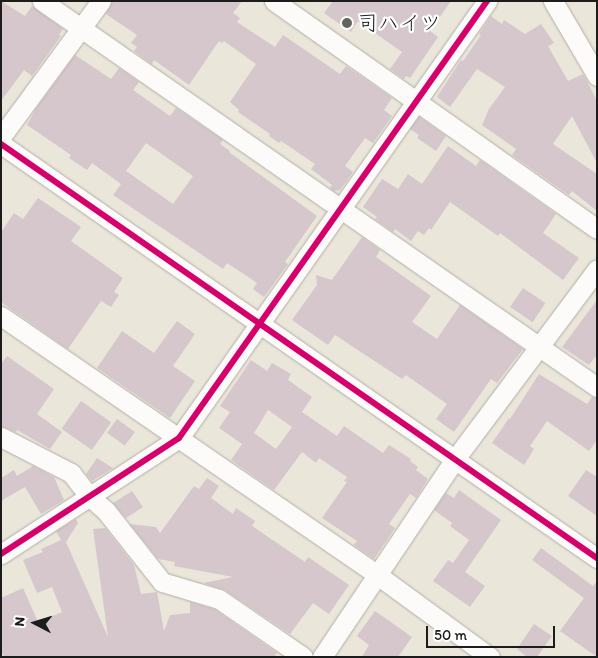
<!DOCTYPE html>
<html>
<head>
<meta charset="utf-8">
<style>
	body { margin:0 }
	#map { position:relative; width:598px; height:658px; overflow:hidden; background:#ebe6da; font-family:Itim,"Klee One",sans-serif }
	div>[style] { position:absolute }
	.building>* { inset:0; background:#d5c7cb; transform-origin:0 0 }
	.roads { filter:drop-shadow(0 0 1px #b1aea7) drop-shadow(0 0 1px #b1aea7) }
	.minor>* { height:19px; margin:-9.5px; padding:0 9.5px; transform-origin:9.5px; border-radius:9.5px; background:#fcfbf9 }
	.cycleway>* { height:6px; margin:-3px; padding:0 3px; transform-origin:3px; border-radius:3px; background:#d6006c }
	.dots>* { width:14px; height:14px; translate:-50% -50%; box-sizing:border-box; border:2px solid #fff; border-radius:50% }
	span { translate:-50% -50%; white-space:nowrap; text-align:center; line-height:1.15; -webkit-text-stroke:4.5px #fff; paint-order:stroke }
	.poi-label { font-size:21px; color:#1c1c1c }
	.left { translate:0 -50%; text-align:left }
	.frame { position:absolute; inset:0; border:2px solid #1c1c1c; pointer-events:none }
	.north { position:absolute; left:10px; top:598px; width:50px; height:50px; -webkit-text-stroke:4px #fff; paint-order:stroke; rotate:275deg; font-size:14px; font-weight:700; line-height:20px; text-align:center; color:#1c1c1c }
	.north::after { content:''; display:block; margin:auto; width:18px; height:22px; background:#1c1c1c; clip-path:polygon(50% 0,100% 100%,50% 72%,0 100%) }
	.scale { position:absolute; left:426px; top:626px; width:129px; height:22px; box-sizing:border-box; border:2px solid #1c1c1c; border-top:0; padding-left:6px; font-size:15px; line-height:18px; white-space:nowrap; color:#1c1c1c; -webkit-text-stroke:4px #fff; paint-order:stroke }
</style>
</head>
<body>
<div id="map">
	<div class="building">
		<div style="clip-path:polygon(1px 1px,25px 16px,32px 6px,63px 29px,59px 35px,61px 36px,32px 76px,24px 70px,1px 101px)"></div>
		<div style="clip-path:polygon(112px 1px,242px 1px,233px 13px,240px 18px,237px 22px,275px 47px,283px 35px,340px 74px,346px 66px,392px 98px,384px 110px,392px 116px,373px 143px,365px 138px,345px 166px,353px 172px,340px 190px,334px 191px,330px 188px,332px 185px,311px 169px,315px 164px,281px 141px,279px 143px,269px 136px,270px 134px,238px 112px,239px 110px,230px 102px,256px 64px,224px 41px,222px 43px,219px 41px,189px 85px,154px 60px,152px 64px,134px 51px,137px 47px,131px 43px,137px 35px,106px 14px)"></div>
		<div style="clip-path:polygon(333px 1px,451px 1px,430px 31px,438px 37px,410px 78px,406px 76px,404px 79px,390px 69px,402px 52px,358px 21px,351px 32px,324px 13px)"></div>
		<div style="clip-path:polygon(491px 16px,502px 24px,504px 20px,525px 34px,541px 24px,554px 43px,548px 46px,568px 81px,583px 74px,587px 81px,597px 101px,597px 163px,572px 116px,553px 144px,597px 174px,597px 211px,572px 191px,569px 195px,512px 155px,516px 149px,482px 125px,489px 109px,505px 87px,477px 69px,450px 107px,437px 97px,461px 60px,463px 61px,481px 35px,479px 34px)"></div>
		<div style="clip-path:polygon(evenodd,75px 55px,111px 79px,119px 68px,139px 82px,133px 90px,170px 116px,176px 108px,223px 140px,220px 144px,230px 151px,229px 152px,317px 216px,285px 262px,288px 264px,264px 297px,253px 289px,257px 283px,227px 263px,223px 269px,113px 195px,121px 184px,92px 163px,87px 170px,69px 158px,71px 155px,27px 125px,37px 107px,75px 55px,146px 143px,193px 176px,173px 204px,126px 171px,146px 143px)"></div>
		<div style="clip-path:polygon(419px 117px,446px 136px,436px 151px,417px 138px,419px 135px,410px 129px)"></div>
		<div style="clip-path:polygon(448px 146px,476px 166px,480px 160px,556px 214px,543px 233px,579px 258px,563px 280px,500px 233px,498px 236px,450px 202px,431px 230px,429px 228px,424px 235px,418px 231px,411px 241px,395px 229px,393px 232px,375px 219px,377px 217px,363px 207px,382px 179px,398px 189px,408px 174px,422px 184px)"></div>
		<div style="clip-path:polygon(38px 198px,81px 227px,71px 241px,123px 278px,114px 292px,119px 295px,111px 307px,101px 301px,68px 349px,1px 302px,1px 232px,14px 213px,23px 219px)"></div>
		<div style="clip-path:polygon(362px 237px,380px 250px,376px 257px,431px 296px,412px 322px,437px 339px,460px 305px,523px 349px,497px 383px,491px 379px,454px 432px,436px 419px,447px 404px,406px 375px,402px 379px,335px 335px,328px 345px,292px 320px,317px 285px,316px 275px,332px 280px)"></div>
		<div style="left:523px;top:288px;width:27px;height:23px;rotate:34deg"></div>
		<div style="clip-path:polygon(597px 300px,597px 355px,589px 365px,562px 347px)"></div>
		<div style="clip-path:polygon(177px 321px,195px 334px,173px 366px,195px 381px,170px 418px,97px 368px,122px 331px,154px 353px)"></div>
		<div style="clip-path:polygon(7px 356px,54px 389px,37px 414px,62px 432px,50px 449px,17px 430px,16px 432px,1px 426px,1px 364px)"></div>
		<div style="clip-path:polygon(evenodd,251px 360px,267px 371px,272px 363px,291px 374px,288px 380px,312px 397px,302px 412px,337px 436px,344px 426px,383px 453px,389px 445px,411px 459px,410px 461px,418px 467px,416px 470px,428px 479px,416px 498px,410px 494px,389px 524px,395px 528px,374px 559px,354px 545px,357px 541px,322px 518px,347px 482px,344px 481px,347px 477px,319px 458px,316px 463px,302px 452px,274px 490px,231px 460px,242px 444px,219px 428px,230px 412px,220px 406px,251px 360px,268px 410px,292px 427px,276px 449px,254px 433px,268px 410px)"></div>
		<div style="clip-path:polygon(539px 374px,587px 404px,592px 397px,597px 398px,597px 440px,589px 451px,547px 421px,530px 446px,534px 449px,524px 465px,492px 443px,509px 418px,510px 419px)"></div>
		<div style="left:81px;top:401px;width:37px;height:34px;rotate:35deg"></div>
		<div style="left:117px;top:419px;width:22px;height:17px;rotate:36deg"></div>
		<div style="clip-path:polygon(97px 458px,113px 468px,92px 481px,86px 474px)"></div>
		<div style="clip-path:polygon(33px 466px,54px 477px,64px 500px,41px 514px,25px 487px,1px 501px,1px 478px,14px 470px,17px 476px)"></div>
		<div style="clip-path:polygon(586px 470px,597px 477px,597px 516px,568px 496px)"></div>
		<div style="clip-path:polygon(207px 478px,219px 486px,211px 498px,233px 514px,236px 508px,255px 521px,252px 526px,305px 562px,308px 557px,349px 585px,329px 614px,313px 603px,290px 634px,225px 590px,203px 583px,233px 577px,174px 566px,175px 562px,158px 559px,130px 524px,156px 527px,160px 533px,194px 486px,199px 489px)"></div>
		<div style="clip-path:polygon(459px 490px,501px 520px,465px 572px,485px 586px,470px 607px,433px 581px,448px 560px,453px 563px,469px 540px,450px 526px,452px 523px,434px 510px,446px 493px,454px 498px)"></div>
		<div style="clip-path:polygon(132px 491px,143px 507px,126px 518px,113px 503px)"></div>
		<div style="clip-path:polygon(76px 519px,78px 523px,66px 542px,108px 637px,93px 529px,105px 528px,134px 565px,141px 594px,157px 592px,164px 631px,170px 615px,190px 613px,190px 602px,214px 609px,277px 653px,274px 657px,4px 657px,1px 651px,1px 598px,23px 588px,38px 622px,62px 612px,52px 587px,37px 593px,23px 560px,43px 552px,41px 549px,61px 540px,56px 531px)"></div>
		<div style="clip-path:polygon(541px 548px,593px 586px,597px 581px,597px 657px,560px 631px,584px 598px,532px 560px)"></div>
		<div style="clip-path:polygon(375px 611px,412px 637px,398px 657px,362px 657px,369px 645px,357px 636px)"></div>
		<div style="clip-path:polygon(534px 624px,552px 636px,537px 657px,527px 657px,517px 649px)"></div>
	</div>
	<div class="roads">
		<div class="minor">
			<div style="left:42px;top:1px;width:676px;rotate:34.82deg"></div>
			<div style="left:274px;top:1px;width:395px;rotate:35.2deg"></div>
			<div style="left:553px;top:1px;width:87px;rotate:59.6deg"></div>
			<div style="left:1px;top:137px;width:169px;rotate:-53.7deg"></div>
			<div style="left:1px;top:144px;width:726px;rotate:34.79deg"></div>
			<div style="left:1px;top:316px;width:455px;rotate:34.5deg"></div>
			<div style="left:376px;top:574px;width:141px;rotate:36.1deg"></div>
			<div style="left:1px;top:437px;width:79px;rotate:27.2deg"></div>
			<div style="left:71px;top:473px;width:31px;rotate:52deg"></div>
			<div style="left:90px;top:497px;width:21px;rotate:41deg"></div>
			<div style="left:106px;top:511px;width:90px;rotate:51.7deg"></div>
			<div style="left:162px;top:582px;width:59px;rotate:16.6deg"></div>
			<div style="left:219px;top:599px;width:102px;rotate:34.6deg"></div>
			<div style="left:1px;top:554px;width:212px;rotate:-33.1deg"></div>
			<div style="left:179px;top:438px;width:535px;rotate:-54.82deg"></div>
			<div style="left:322px;top:657px;width:239px;rotate:-56.1deg"></div>
			<div style="left:455px;top:459px;width:237px;rotate:-53.2deg"></div>
		</div>
	</div>
	<div class="cycleway">
		<div style="left:1px;top:144px;width:726px;rotate:34.79deg"></div>
		<div style="left:1px;top:554px;width:212px;rotate:-33.1deg"></div>
		<div style="left:179px;top:438px;width:535px;rotate:-54.82deg"></div>
	</div>
	<div class="dots">
		<div style="left:347px;top:23px;background:#64635e"></div>
	</div>
	<div class="poi-label">
		<span class="left" style="left:357px;top:23px">司ハイツ</span>
	</div>
	<div class="frame"></div>
	<div class="north">N</div>
	<div class="scale">50 m</div>
</div>
</body>
</html>
